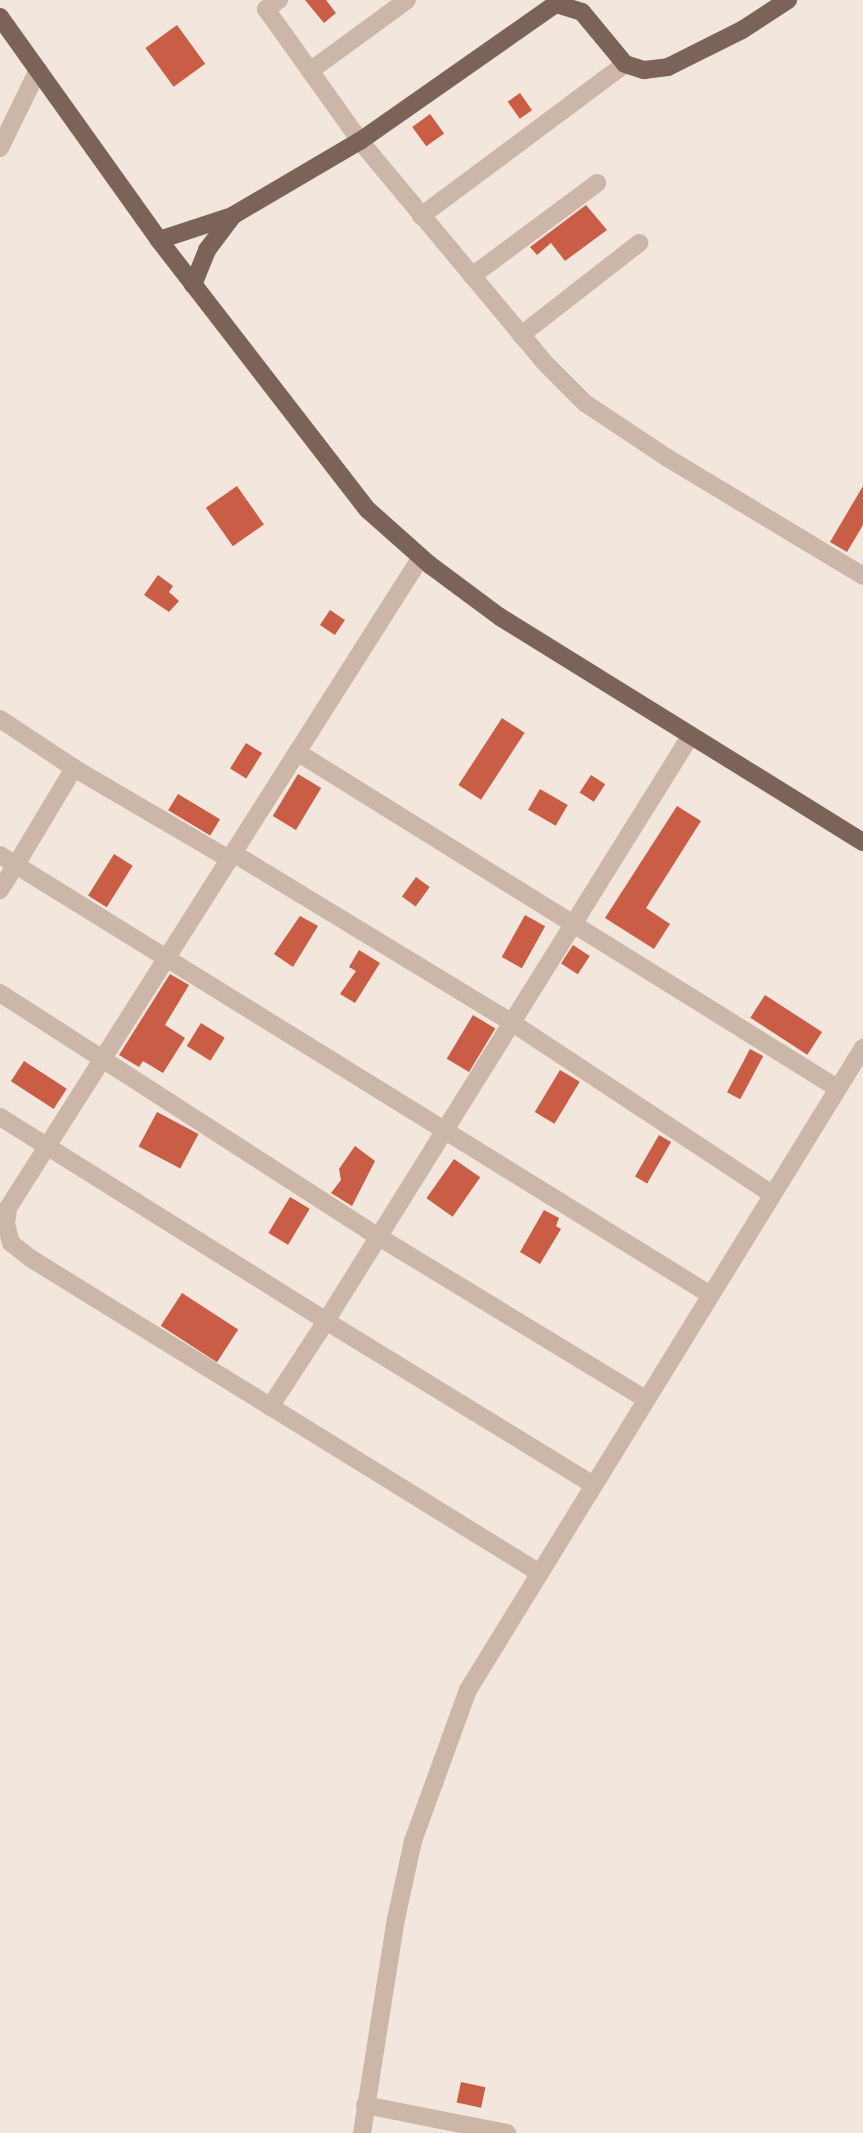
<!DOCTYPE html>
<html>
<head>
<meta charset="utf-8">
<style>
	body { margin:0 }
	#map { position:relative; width:863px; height:2133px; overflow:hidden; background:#f3e7dd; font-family:Quicksand,sans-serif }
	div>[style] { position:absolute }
	.building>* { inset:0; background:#c95d45; transform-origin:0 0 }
	.minor>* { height:18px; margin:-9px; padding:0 9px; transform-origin:9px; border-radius:9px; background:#ccb6a8 }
	.major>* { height:18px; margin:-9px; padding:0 9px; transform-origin:9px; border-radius:9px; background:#7b6359 }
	span { translate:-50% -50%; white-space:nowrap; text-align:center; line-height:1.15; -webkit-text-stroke:5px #faf2ea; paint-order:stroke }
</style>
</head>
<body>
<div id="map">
	<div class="building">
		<div style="clip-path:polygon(305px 0,326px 0,336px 13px,324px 23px)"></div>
		<div style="left:177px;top:25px;width:48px;height:39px;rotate:54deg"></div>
		<div style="left:520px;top:93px;width:21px;height:15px;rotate:55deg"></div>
		<div style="left:430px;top:114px;width:24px;height:22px;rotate:54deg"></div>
		<div style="clip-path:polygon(586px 205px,607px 230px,565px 261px,551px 243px,537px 255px,530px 247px)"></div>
		<div style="left:237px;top:486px;width:47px;height:38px;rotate:55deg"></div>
		<div style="clip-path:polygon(863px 486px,863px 525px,847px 552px,830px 542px)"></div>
		<div style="clip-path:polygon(158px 575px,173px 586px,169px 592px,179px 601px,169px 612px,144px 595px)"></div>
		<div style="left:330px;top:610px;width:18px;height:18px;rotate:34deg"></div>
		<div style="left:502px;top:718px;width:27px;height:80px;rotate:33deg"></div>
		<div style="left:246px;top:743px;width:19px;height:30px;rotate:32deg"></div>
		<div style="left:298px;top:774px;width:27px;height:49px;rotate:31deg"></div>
		<div style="left:591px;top:775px;width:17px;height:21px;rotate:33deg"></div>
		<div style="left:540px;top:789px;width:32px;height:24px;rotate:30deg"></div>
		<div style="left:178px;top:794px;width:49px;height:19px;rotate:31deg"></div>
		<div style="clip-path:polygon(677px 806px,701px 821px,646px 908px,670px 924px,654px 949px,605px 918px)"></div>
		<div style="left:114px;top:854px;width:22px;height:49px;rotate:32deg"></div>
		<div style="left:416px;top:877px;width:17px;height:24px;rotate:36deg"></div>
		<div style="left:525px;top:915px;width:23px;height:48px;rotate:29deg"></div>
		<div style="clip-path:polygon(300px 916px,318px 926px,293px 967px,274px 954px)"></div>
		<div style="left:573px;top:945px;width:20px;height:22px;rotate:33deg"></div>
		<div style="clip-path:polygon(359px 950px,380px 963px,355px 1003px,340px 994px,356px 971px,349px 967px)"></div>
		<div style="clip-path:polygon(170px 974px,189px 985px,165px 1025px,185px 1038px,163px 1073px,143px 1061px,139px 1067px,119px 1055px)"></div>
		<div style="left:765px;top:995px;width:68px;height:27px;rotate:33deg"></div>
		<div style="left:473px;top:1015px;width:26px;height:51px;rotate:31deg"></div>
		<div style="left:201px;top:1023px;width:28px;height:27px;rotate:32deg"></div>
		<div style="left:750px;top:1049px;width:15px;height:49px;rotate:28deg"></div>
		<div style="left:24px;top:1061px;width:51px;height:24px;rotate:33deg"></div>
		<div style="left:560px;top:1070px;width:23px;height:49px;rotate:31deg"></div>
		<div style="left:157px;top:1112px;width:47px;height:39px;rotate:28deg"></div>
		<div style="left:659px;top:1135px;width:14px;height:48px;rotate:30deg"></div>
		<div style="clip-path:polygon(355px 1146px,375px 1161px,352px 1206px,331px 1193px,341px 1180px,339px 1169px)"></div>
		<div style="left:454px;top:1159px;width:32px;height:48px;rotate:35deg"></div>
		<div style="left:290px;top:1197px;width:23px;height:42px;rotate:31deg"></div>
		<div style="clip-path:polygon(544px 1210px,559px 1218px,556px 1226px,561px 1229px,540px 1264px,520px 1252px)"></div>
		<div style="left:182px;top:1293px;width:67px;height:39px;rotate:33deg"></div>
		<div style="left:461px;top:2082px;width:25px;height:21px;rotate:12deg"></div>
	</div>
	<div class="minor">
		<div style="left:279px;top:0;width:16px;rotate:145deg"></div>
		<div style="left:266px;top:9px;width:162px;rotate:54.5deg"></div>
		<div style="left:360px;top:141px;width:288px;rotate:50.2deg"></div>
		<div style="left:544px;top:362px;width:58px;rotate:45deg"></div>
		<div style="left:585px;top:403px;width:97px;rotate:33.7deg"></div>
		<div style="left:666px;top:457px;width:230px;rotate:31.1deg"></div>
		<div style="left:310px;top:71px;width:120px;rotate:-36.2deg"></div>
		<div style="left:0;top:148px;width:87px;rotate:-64deg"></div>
		<div style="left:421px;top:216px;width:254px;rotate:-36.7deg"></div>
		<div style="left:472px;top:276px;width:156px;rotate:-36.6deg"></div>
		<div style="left:521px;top:335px;width:150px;rotate:-37.9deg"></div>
		<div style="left:421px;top:557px;width:771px;rotate:122.39deg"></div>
		<div style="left:8px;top:1208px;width:16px;rotate:97deg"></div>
		<div style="left:6px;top:1224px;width:20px;rotate:75deg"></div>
		<div style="left:11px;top:1243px;width:24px;rotate:38deg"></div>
		<div style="left:30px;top:1258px;width:597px;rotate:31.72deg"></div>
		<div style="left:0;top:719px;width:89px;rotate:33.5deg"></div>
		<div style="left:297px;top:752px;width:636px;rotate:31.89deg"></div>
		<div style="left:233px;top:853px;width:329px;rotate:31.3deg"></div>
		<div style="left:514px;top:1024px;width:309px;rotate:33.4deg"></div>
		<div style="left:0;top:855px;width:19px;rotate:32deg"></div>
		<div style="left:16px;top:865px;width:30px;rotate:123deg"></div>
		<div style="left:229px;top:859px;width:180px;rotate:-149.6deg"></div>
		<div style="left:74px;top:768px;width:113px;rotate:120.9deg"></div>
		<div style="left:16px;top:865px;width:815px;rotate:31.76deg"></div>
		<div style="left:0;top:993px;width:451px;rotate:32.8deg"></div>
		<div style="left:379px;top:1237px;width:311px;rotate:31.3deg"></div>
		<div style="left:0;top:1117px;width:385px;rotate:32deg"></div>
		<div style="left:326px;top:1321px;width:690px;rotate:-58.08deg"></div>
		<div style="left:270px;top:1407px;width:103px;rotate:-56.9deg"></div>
		<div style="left:326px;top:1321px;width:314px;rotate:31.5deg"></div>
		<div style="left:365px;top:2105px;width:145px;rotate:11.2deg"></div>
		<div style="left:362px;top:2133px;width:217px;rotate:-81deg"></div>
		<div style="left:396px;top:1919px;width:80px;rotate:-77.7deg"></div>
		<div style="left:413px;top:1841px;width:161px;rotate:-70deg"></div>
		<div style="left:468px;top:1690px;width:754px;rotate:-58.4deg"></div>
	</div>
	<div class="major">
		<div style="left:0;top:17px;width:274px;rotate:54.5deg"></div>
		<div style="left:159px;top:240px;width:341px;rotate:52.3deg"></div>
		<div style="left:368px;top:510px;width:83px;rotate:41.6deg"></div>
		<div style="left:430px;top:565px;width:87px;rotate:36.6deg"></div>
		<div style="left:500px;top:617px;width:427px;rotate:31.8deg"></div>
		<div style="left:159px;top:240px;width:77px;rotate:-18.2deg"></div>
		<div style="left:232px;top:216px;width:148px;rotate:-30.4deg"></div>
		<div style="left:360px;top:141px;width:239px;rotate:-35deg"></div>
		<div style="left:556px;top:4px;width:27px;rotate:17deg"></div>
		<div style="left:582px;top:12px;width:67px;rotate:50.4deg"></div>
		<div style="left:625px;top:64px;width:20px;rotate:18deg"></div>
		<div style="left:644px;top:70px;width:24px;rotate:-7deg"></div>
		<div style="left:668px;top:67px;width:83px;rotate:-26.6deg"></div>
		<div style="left:742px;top:30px;width:55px;rotate:-33.1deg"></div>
		<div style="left:193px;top:285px;width:38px;rotate:-68deg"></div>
		<div style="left:207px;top:250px;width:39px;rotate:-53deg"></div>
	</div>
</div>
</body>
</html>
